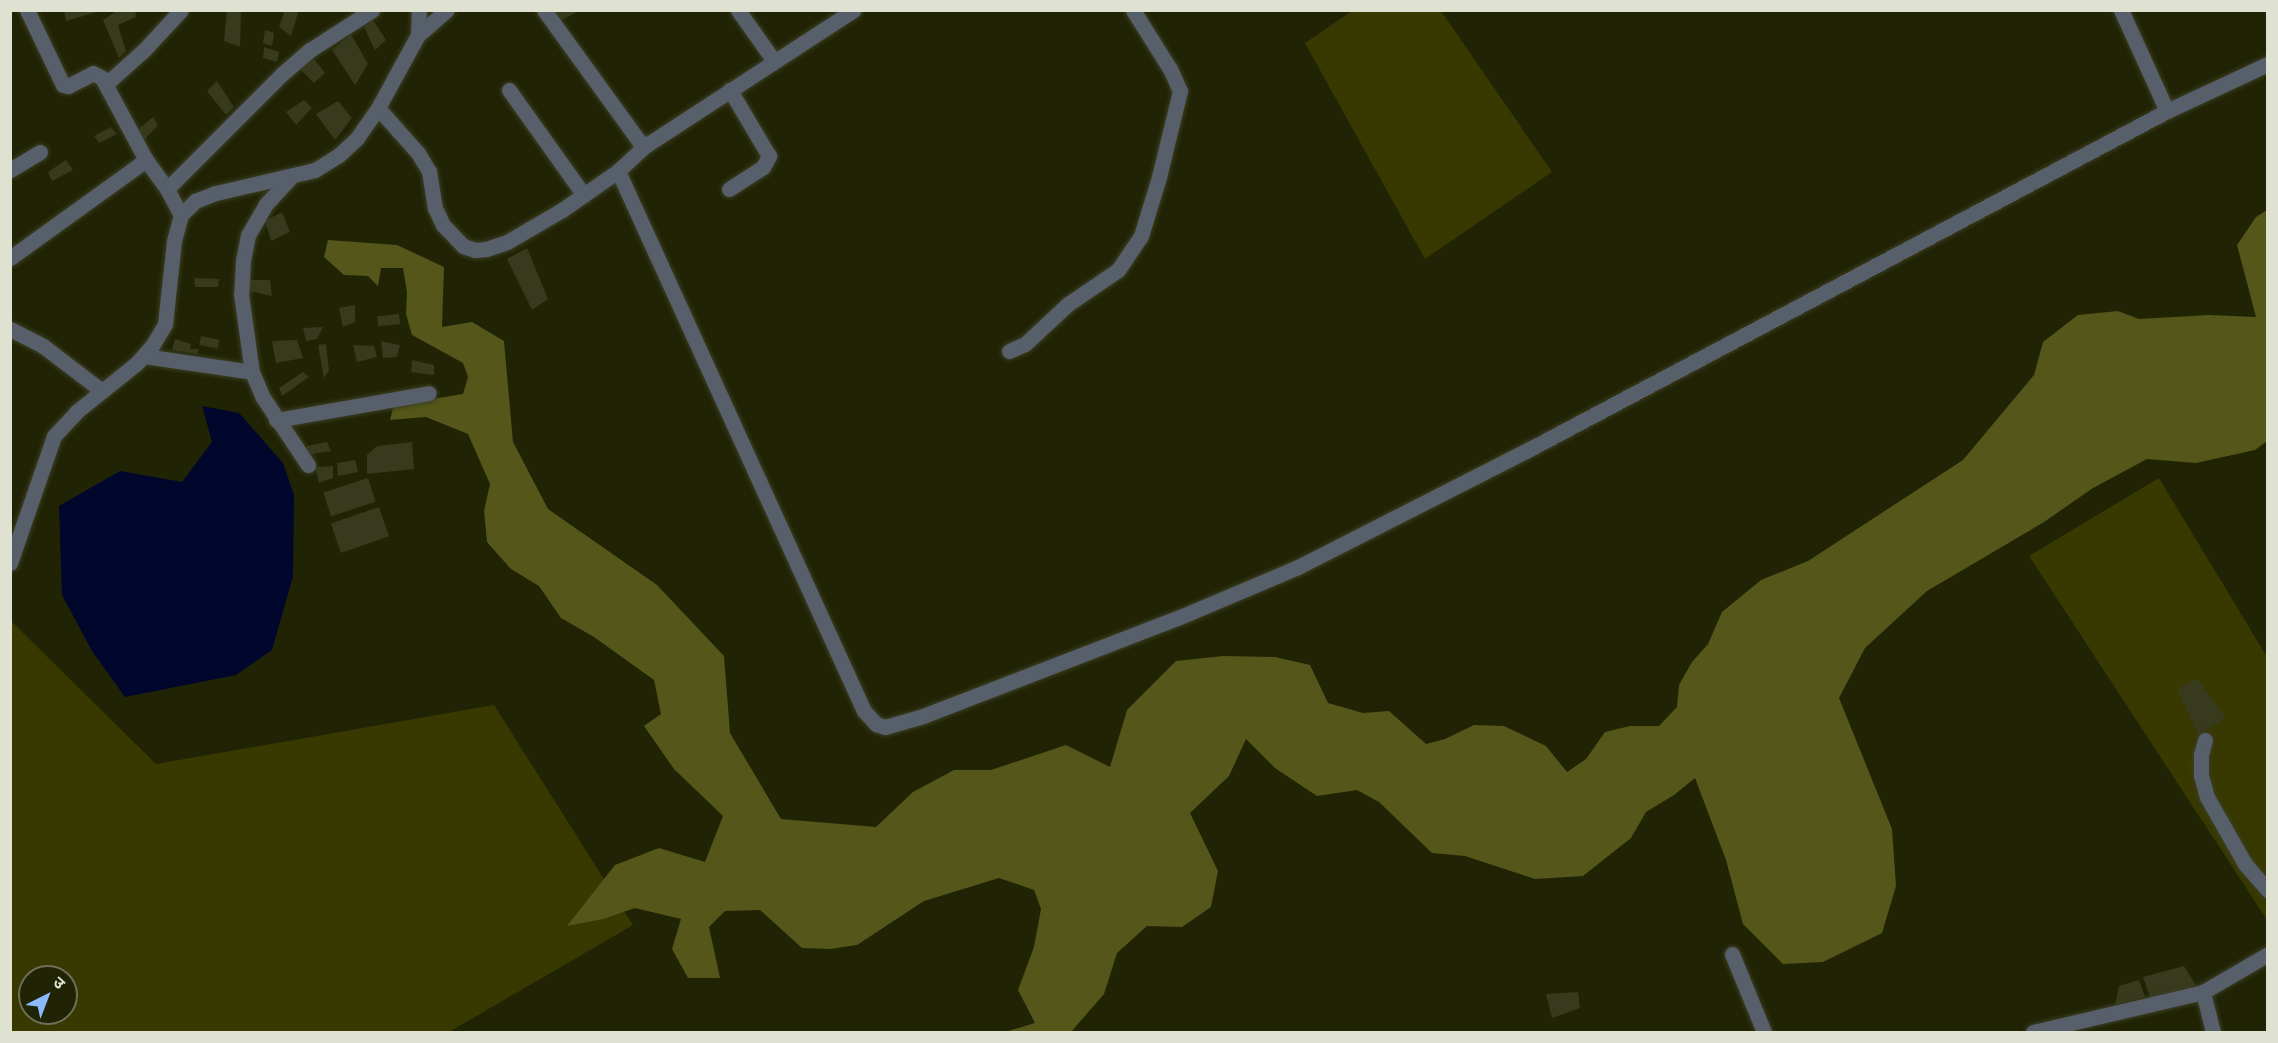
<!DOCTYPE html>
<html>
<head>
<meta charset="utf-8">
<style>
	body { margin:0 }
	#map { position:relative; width:2278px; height:1043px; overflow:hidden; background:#212305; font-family:Signika,"Noto Sans Devanagari",sans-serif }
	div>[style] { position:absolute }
	.green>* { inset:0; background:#373901 }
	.forest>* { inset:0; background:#545719 }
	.water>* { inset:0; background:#00062c }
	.building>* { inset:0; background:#383a1d; transform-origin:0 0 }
	.roads { filter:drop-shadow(0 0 2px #3c3e22) drop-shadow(0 0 2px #3c3e22) }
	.minor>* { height:15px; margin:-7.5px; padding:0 7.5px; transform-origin:7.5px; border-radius:7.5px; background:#575f6b }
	span { translate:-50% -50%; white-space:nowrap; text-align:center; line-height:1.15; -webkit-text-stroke:5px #212305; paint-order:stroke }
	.frame { position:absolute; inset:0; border:12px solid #e0e2d1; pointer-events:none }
	.north { position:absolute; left:18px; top:965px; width:60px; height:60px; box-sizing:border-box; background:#212305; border:2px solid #6d6f57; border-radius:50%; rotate:42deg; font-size:16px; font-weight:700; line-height:24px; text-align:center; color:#e0e2d1 }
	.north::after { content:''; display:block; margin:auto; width:21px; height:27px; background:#8bb9fc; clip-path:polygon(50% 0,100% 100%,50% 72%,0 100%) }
</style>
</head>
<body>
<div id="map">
	<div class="green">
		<div style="clip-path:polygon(1352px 11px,1441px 11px,1552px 172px,1425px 259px,1305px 43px)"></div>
		<div style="clip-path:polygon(2159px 478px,2267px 657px,2267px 920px,2029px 556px)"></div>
		<div style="clip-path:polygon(evenodd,10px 620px,156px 764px,494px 705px,633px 925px,449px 1032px,11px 1032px,10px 620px,30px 977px,66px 977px,66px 1013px,30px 1013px,30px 977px)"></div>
	</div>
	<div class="forest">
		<div style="clip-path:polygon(2267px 210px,2267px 441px,2255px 450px,2196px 463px,2147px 459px,2093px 488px,2044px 522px,1927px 591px,1865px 648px,1839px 698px,1892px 829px,1896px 886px,1882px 933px,1823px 962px,1783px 964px,1743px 924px,1726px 860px,1695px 778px,1674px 795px,1646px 812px,1631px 838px,1583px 876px,1535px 879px,1465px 856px,1432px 853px,1379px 802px,1357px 790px,1317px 796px,1275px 768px,1246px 739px,1229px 776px,1190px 813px,1218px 871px,1211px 907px,1182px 927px,1147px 926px,1117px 953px,1104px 994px,1071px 1032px,1005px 1032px,1035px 1023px,1018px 990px,1034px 947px,1041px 909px,1034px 890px,999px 878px,924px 901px,857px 945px,830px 949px,802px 948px,760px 910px,725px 911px,709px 927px,720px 978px,688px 978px,672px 949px,681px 919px,635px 908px,603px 919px,567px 926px,615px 865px,659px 848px,705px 862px,723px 816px,674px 769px,644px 726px,661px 714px,654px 680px,594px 637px,561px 618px,539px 586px,511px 569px,487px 542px,484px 511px,490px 484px,468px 434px,426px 417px,390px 420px,395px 400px,432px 399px,463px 394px,468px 377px,463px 363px,412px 335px,406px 314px,407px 292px,403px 268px,381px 268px,378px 286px,368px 276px,344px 275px,324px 257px,328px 240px,397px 245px,444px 267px,442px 327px,472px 322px,504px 341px,513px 442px,548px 509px,657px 585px,724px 656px,730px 733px,781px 819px,876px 827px,913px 792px,954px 770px,991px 770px,1066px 745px,1110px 767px,1127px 710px,1176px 661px,1223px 656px,1275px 657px,1310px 665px,1328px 703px,1363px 713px,1389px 711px,1426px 744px,1445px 739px,1474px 725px,1504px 726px,1546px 746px,1567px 772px,1586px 759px,1605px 732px,1630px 726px,1659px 726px,1677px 707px,1679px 685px,1692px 662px,1708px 644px,1722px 612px,1761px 580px,1808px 561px,1963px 460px,2034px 375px,2043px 342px,2078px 315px,2118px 311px,2139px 319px,2209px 315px,2256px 317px,2237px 245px,2256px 217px)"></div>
	</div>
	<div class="water">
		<div style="clip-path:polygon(202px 406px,239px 413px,283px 463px,294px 495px,293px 576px,272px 650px,236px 675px,125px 697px,92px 651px,62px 595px,59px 506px,120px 471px,182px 482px,212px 442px)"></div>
	</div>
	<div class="building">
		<div style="clip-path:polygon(64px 10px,100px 10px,100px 11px,66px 21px)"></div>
		<div style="clip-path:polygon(118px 10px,135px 10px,136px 17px,118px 25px,126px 51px,119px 58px,103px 20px)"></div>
		<div style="clip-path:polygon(227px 10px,241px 11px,240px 47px,224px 41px)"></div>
		<div style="clip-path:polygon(285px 10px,299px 10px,291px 36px,279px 27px)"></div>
		<div style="clip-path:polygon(551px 10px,580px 10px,559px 22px)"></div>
		<div style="clip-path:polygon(373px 20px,386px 40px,375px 50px,364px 27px)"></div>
		<div style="clip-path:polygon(265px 30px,274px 33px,272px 46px,263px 43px)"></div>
		<div style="clip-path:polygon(351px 34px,368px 64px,355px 85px,332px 50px)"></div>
		<div style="clip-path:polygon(264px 47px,279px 52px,277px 62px,263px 58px)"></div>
		<div style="clip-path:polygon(313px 58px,325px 73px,314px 83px,299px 68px)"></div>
		<div style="clip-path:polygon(217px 81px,234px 107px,226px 115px,207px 91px)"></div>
		<div style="clip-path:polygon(304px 100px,312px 108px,296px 125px,286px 112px)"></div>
		<div style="clip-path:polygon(338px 101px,352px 118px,335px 140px,316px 114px)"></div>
		<div style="clip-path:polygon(153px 117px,158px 125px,143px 141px,136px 131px)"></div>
		<div style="clip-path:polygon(111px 127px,117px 134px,99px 143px,94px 136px)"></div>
		<div style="clip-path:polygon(66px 160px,73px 170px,52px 181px,48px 172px)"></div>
		<div style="clip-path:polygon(282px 212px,290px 232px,271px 241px,265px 221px)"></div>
		<div style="clip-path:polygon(527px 248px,548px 299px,532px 310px,507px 259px)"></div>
		<div style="clip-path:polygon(194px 278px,219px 279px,218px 287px,195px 287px)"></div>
		<div style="clip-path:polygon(247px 280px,270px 280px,272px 296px,249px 291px)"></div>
		<div style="clip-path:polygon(355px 305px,355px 322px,343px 327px,339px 308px)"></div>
		<div style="left:399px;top:314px;width:10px;height:22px;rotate:84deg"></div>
		<div style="clip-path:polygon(323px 327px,317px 339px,306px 341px,303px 328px)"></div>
		<div style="left:201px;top:336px;width:19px;height:9px;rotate:12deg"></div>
		<div style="clip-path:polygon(175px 339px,191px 344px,190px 349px,199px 349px,197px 354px,172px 350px)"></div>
		<div style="clip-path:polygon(297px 340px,303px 358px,276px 363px,272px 341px)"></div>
		<div style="clip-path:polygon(381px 341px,400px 345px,397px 357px,383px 358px)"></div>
		<div style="clip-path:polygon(326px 344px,329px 371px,324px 378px,318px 345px)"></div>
		<div style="clip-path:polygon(353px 345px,374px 346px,377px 357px,357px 362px)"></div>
		<div style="clip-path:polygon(412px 360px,434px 365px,434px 375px,411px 372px)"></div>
		<div style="clip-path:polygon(303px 372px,309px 377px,282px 396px,279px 388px)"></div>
		<div style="clip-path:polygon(327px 442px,331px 451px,307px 455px,307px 446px)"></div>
		<div style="clip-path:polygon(412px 442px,414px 469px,367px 474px,367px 455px,377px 446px)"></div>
		<div style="clip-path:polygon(355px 460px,358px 472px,338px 476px,337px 463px)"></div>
		<div style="clip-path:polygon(333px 466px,333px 478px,319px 483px,315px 467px)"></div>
		<div style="left:368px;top:478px;width:25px;height:47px;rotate:72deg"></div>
		<div style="left:379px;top:507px;width:31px;height:51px;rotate:71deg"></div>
		<div style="clip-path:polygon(2197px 678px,2226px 718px,2198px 735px,2177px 689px)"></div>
		<div style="clip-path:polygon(2184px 966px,2197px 987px,2151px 1000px,2143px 977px)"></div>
		<div style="clip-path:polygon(2139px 980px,2145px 997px,2115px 1005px,2119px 986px)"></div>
		<div style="clip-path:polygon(1578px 992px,1580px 1008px,1552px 1018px,1546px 994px)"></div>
	</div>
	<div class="roads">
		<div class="minor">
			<div style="left:27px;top:10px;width:83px;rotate:64.4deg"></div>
			<div style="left:63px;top:85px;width:5px;rotate:11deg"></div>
			<div style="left:68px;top:86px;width:28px;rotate:-27deg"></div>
			<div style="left:93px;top:73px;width:10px;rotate:29deg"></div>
			<div style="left:102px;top:78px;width:93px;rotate:61.8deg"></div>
			<div style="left:146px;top:160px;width:36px;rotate:54deg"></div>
			<div style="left:167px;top:189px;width:30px;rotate:62deg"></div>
			<div style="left:544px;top:10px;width:162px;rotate:54.1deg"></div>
			<div style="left:639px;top:141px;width:8px;rotate:40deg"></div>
			<div style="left:738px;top:10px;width:62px;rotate:54.8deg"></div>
			<div style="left:2121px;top:10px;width:111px;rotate:65.5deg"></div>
			<div style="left:418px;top:35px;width:25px;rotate:-88deg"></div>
			<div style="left:106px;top:84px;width:51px;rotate:-41.8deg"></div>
			<div style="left:144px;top:50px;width:54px;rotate:-47.2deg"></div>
			<div style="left:509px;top:90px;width:129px;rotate:54.5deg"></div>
			<div style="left:378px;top:108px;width:60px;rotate:48.4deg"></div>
			<div style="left:418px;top:153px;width:21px;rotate:59deg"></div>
			<div style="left:429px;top:171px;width:37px;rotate:81deg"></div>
			<div style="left:435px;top:208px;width:19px;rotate:65deg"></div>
			<div style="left:443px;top:225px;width:29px;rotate:46deg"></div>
			<div style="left:463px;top:246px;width:13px;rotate:18deg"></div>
			<div style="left:475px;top:250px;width:11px;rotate:-5deg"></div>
			<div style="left:486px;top:249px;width:22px;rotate:-18deg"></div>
			<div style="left:507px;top:242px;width:64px;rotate:-30.2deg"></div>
			<div style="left:562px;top:210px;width:68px;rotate:-34.9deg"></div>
			<div style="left:618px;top:171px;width:37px;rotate:-43deg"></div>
			<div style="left:645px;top:146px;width:249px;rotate:-33.1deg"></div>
			<div style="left:10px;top:170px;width:35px;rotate:-31deg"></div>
			<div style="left:618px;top:171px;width:593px;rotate:65.51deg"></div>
			<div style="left:864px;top:711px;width:18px;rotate:47deg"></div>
			<div style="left:876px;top:724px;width:9px;rotate:18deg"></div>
			<div style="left:885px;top:727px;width:40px;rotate:-16deg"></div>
			<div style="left:923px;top:716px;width:275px;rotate:-21.1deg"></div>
			<div style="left:1180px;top:617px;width:128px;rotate:-23deg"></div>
			<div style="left:1298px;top:567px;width:254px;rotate:-27deg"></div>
			<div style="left:1524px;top:452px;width:728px;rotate:-27.94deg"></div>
			<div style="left:2167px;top:111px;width:111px;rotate:-25deg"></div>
			<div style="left:292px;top:176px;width:38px;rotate:133deg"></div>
			<div style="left:266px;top:204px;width:36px;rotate:120deg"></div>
			<div style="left:248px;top:235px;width:26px;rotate:101deg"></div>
			<div style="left:243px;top:261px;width:33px;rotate:93deg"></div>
			<div style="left:241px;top:294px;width:79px;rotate:82deg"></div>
			<div style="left:252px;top:372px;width:26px;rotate:67deg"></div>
			<div style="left:262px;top:396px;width:83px;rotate:56.3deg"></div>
			<div style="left:167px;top:189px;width:163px;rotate:-45deg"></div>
			<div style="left:282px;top:74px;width:37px;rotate:-41deg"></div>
			<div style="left:310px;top:50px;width:74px;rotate:-32.8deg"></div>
			<div style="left:729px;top:189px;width:40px;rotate:-32.9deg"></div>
			<div style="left:763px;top:167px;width:13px;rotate:-61deg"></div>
			<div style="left:769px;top:156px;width:77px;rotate:-120.6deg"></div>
			<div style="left:10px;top:258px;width:168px;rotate:-35.8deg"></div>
			<div style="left:10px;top:329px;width:37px;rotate:27deg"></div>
			<div style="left:43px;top:346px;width:74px;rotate:37.3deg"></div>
			<div style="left:1009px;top:351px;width:17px;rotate:-24deg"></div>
			<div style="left:1025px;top:344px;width:59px;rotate:-42.9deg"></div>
			<div style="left:1068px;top:304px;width:60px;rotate:-34.2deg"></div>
			<div style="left:1118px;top:270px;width:41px;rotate:-55.9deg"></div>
			<div style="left:1141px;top:236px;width:62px;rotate:-73deg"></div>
			<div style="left:1159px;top:177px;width:89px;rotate:-76.3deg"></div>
			<div style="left:1180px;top:91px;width:24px;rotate:-114deg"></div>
			<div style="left:1170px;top:69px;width:70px;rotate:-122.1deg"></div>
			<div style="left:144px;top:356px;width:109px;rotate:8.4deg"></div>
			<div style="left:276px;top:420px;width:155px;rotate:-10deg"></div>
			<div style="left:10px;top:563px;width:134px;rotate:-70.9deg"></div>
			<div style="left:54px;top:436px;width:33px;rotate:-47deg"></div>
			<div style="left:76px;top:412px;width:78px;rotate:-38.8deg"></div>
			<div style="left:137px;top:363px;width:23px;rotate:-49deg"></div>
			<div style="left:152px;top:346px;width:26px;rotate:-59deg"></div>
			<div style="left:165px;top:324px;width:83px;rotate:-83.8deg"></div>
			<div style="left:174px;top:241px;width:27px;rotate:-75deg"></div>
			<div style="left:181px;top:215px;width:20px;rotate:-45deg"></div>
			<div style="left:195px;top:201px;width:22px;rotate:-21deg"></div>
			<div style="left:216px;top:193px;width:102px;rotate:-13.1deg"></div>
			<div style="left:315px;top:170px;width:28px;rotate:-32deg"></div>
			<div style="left:339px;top:155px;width:25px;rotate:-43deg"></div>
			<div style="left:357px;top:138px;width:37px;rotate:-55deg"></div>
			<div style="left:378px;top:108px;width:83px;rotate:-61.3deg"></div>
			<div style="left:418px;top:35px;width:38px;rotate:-41deg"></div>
			<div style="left:2205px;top:740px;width:16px;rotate:105deg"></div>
			<div style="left:2201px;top:755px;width:20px;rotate:90deg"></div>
			<div style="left:2201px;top:775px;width:23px;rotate:75deg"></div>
			<div style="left:2207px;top:797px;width:77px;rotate:60.4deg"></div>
			<div style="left:2245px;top:864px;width:35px;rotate:49deg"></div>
			<div style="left:1732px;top:954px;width:84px;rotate:67.7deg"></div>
			<div style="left:2203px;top:992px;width:41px;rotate:76deg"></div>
			<div style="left:2033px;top:1032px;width:175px;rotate:-13.2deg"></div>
			<div style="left:2203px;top:992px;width:75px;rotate:-30.3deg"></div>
		</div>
	</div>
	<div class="frame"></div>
	<div class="north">उ</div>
</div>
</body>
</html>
